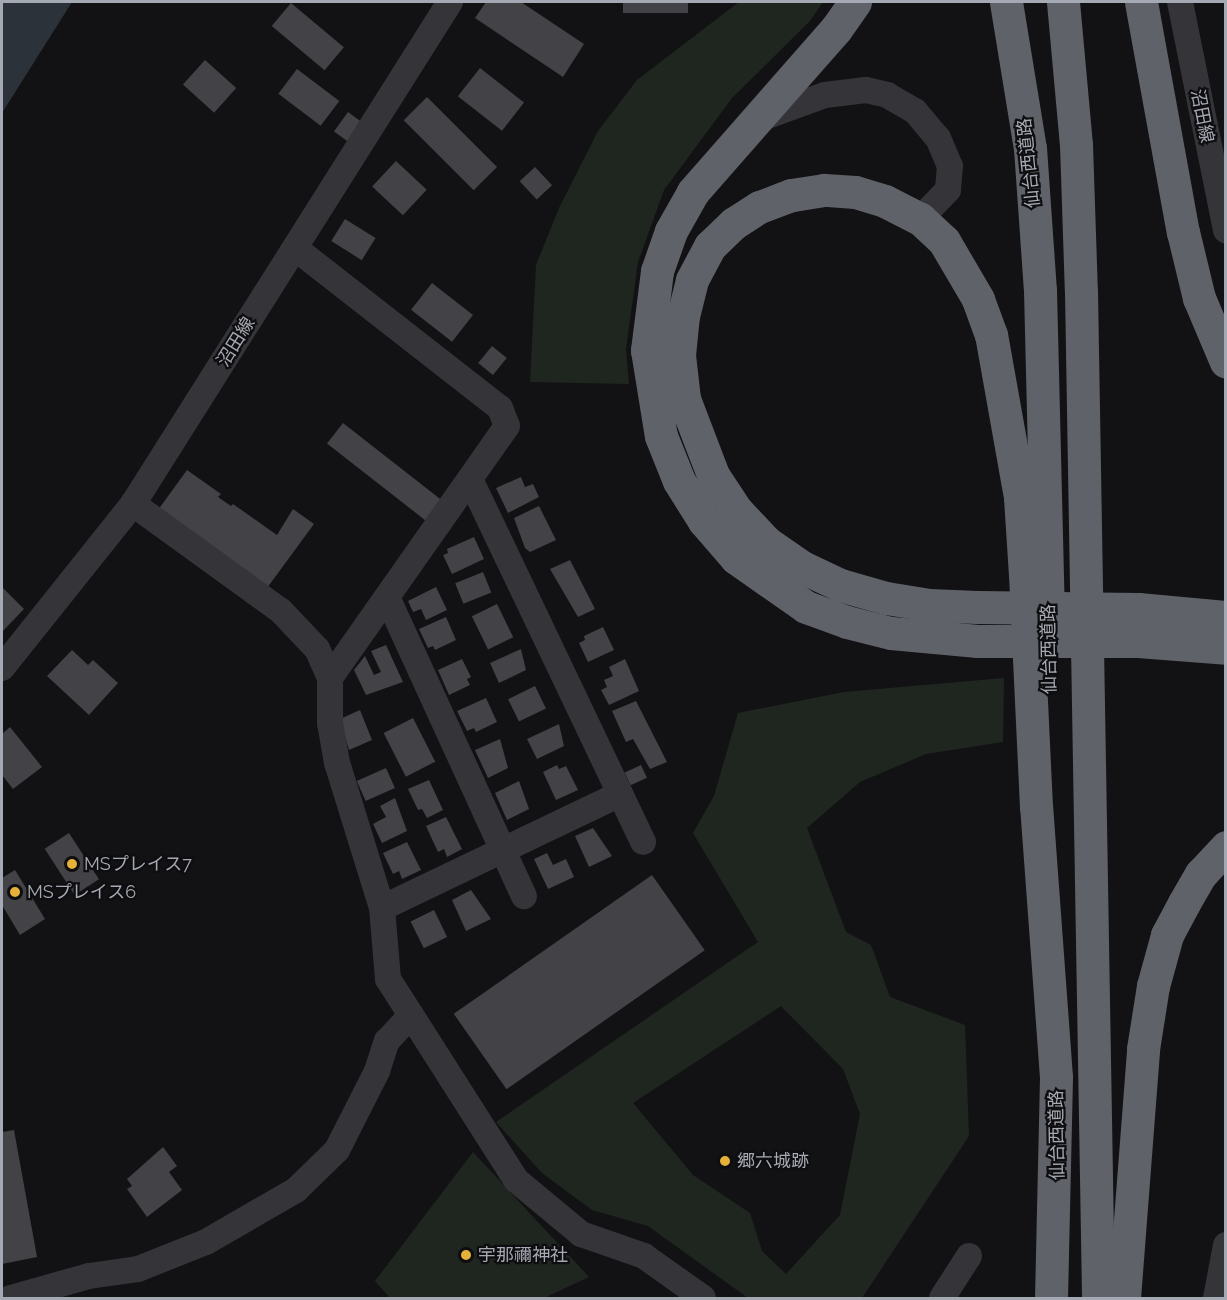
<!DOCTYPE html>
<html>
<head>
<meta charset="utf-8">
<style>
	body { margin:0 }
	#map { position:relative; width:1227px; height:1300px; overflow:hidden; background:#121214; font-family:Raleway,"Noto Sans JP",sans-serif }
	div>[style] { position:absolute }
	.green>* { inset:0; background:#1f2620 }
	.water>* { inset:0; background:#2c3239 }
	.building>* { inset:0; background:#424247; transform-origin:0 0 }
	.minor>* { height:26px; margin:-13px; padding:0 13px; transform-origin:13px; border-radius:13px; background:#343439 }
	.highway>* { height:33px; margin:-16.5px; padding:0 16.5px; transform-origin:16.5px; border-radius:16.5px; background:#606269 }
	.dots>* { width:16px; height:16px; translate:-50% -50%; box-sizing:border-box; border:3px solid #0e0d0f; border-radius:50% }
	span { translate:-50% -50%; white-space:nowrap; text-align:center; line-height:1.15; -webkit-text-stroke:4.5px #0e0d0f; paint-order:stroke }
	.street-label { font-size:18px; color:#a5a9b3 }
	.poi-label { font-size:18px; color:#a5a9b3 }
	.left { translate:0 -50%; text-align:left }
	.frame { position:absolute; inset:0; border:3px solid #a5a9b3; pointer-events:none }
</style>
</head>
<body>
<div id="map">
	<div class="green">
		<div style="clip-path:polygon(739px 2px,823px 2px,810px 21px,732px 98px,664px 190px,638px 262px,626px 349px,629px 384px,530px 382px,536px 265px,559px 208px,598px 131px,637px 80px)"></div>
		<div style="clip-path:polygon(evenodd,1004px 678px,1003px 742px,926px 754px,860px 782px,807px 828px,846px 932px,871px 945px,890px 997px,965px 1025px,969px 1136px,862px 1298px,748px 1298px,648px 1226px,592px 1210px,542px 1173px,496px 1122px,758px 942px,693px 833px,714px 796px,738px 713px,844px 692px,1004px 678px,781px 1006px,843px 1069px,860px 1114px,840px 1215px,786px 1274px,762px 1251px,750px 1213px,693px 1175px,633px 1103px,781px 1006px)"></div>
		<div style="clip-path:polygon(473px 1152px,589px 1277px,544px 1298px,390px 1298px,375px 1281px)"></div>
	</div>
	<div class="water">
		<div style="clip-path:polygon(2px 2px,72px 2px,2px 113px)"></div>
	</div>
	<div class="building">
		<div style="clip-path:polygon(486px 2px,521px 2px,584px 44px,563px 77px,475px 18px)"></div>
		<div style="left:623px;top:2px;width:65px;height:11px"></div>
		<div style="left:291px;top:3px;width:69px;height:30px;rotate:40deg"></div>
		<div style="left:205px;top:60px;width:42px;height:33px;rotate:42deg"></div>
		<div style="left:480px;top:68px;width:56px;height:36px;rotate:38deg"></div>
		<div style="left:297px;top:69px;width:53px;height:31px;rotate:37deg"></div>
		<div style="left:427px;top:97px;width:99px;height:33px;rotate:45deg"></div>
		<div style="left:348px;top:112px;width:19px;height:24px;rotate:36deg"></div>
		<div style="left:396px;top:161px;width:42px;height:35px;rotate:43deg"></div>
		<div style="left:535px;top:167px;width:25px;height:21px;rotate:47deg"></div>
		<div style="left:345px;top:219px;width:36px;height:26px;rotate:32deg"></div>
		<div style="left:432px;top:283px;width:52px;height:34px;rotate:38deg"></div>
		<div style="left:492px;top:346px;width:19px;height:22px;rotate:39deg"></div>
		<div style="left:343px;top:423px;width:125px;height:26px;rotate:38deg"></div>
		<div style="clip-path:polygon(187px 470px,221px 494px,218px 497px,231px 506px,233px 504px,277px 535px,293px 509px,314px 524px,267px 588px,158px 510px)"></div>
		<div style="clip-path:polygon(521px 477px,525px 487px,533px 484px,539px 497px,508px 513px,496px 488px)"></div>
		<div style="clip-path:polygon(539px 506px,556px 540px,530px 552px,525px 548px,514px 518px)"></div>
		<div style="clip-path:polygon(474px 537px,484px 559px,452px 574px,443px 555px,448px 553px,447px 549px)"></div>
		<div style="clip-path:polygon(570px 560px,595px 609px,578px 617px,550px 569px)"></div>
		<div style="left:483px;top:572px;width:22px;height:30px;rotate:68deg"></div>
		<div style="clip-path:polygon(2px 587px,24px 609px,2px 632px)"></div>
		<div style="clip-path:polygon(436px 587px,447px 610px,426px 620px,421px 609px,413px 612px,408px 601px)"></div>
		<div style="left:497px;top:604px;width:37px;height:28px;rotate:64deg"></div>
		<div style="clip-path:polygon(446px 617px,456px 640px,435px 650px,433px 646px,428px 648px,419px 629px)"></div>
		<div style="clip-path:polygon(603px 627px,614px 650px,588px 662px,579px 643px,585px 640px,584px 636px)"></div>
		<div style="clip-path:polygon(386px 645px,403px 682px,366px 695px,354px 670px,365px 656px,374px 675px,381px 672px,371px 651px)"></div>
		<div style="clip-path:polygon(521px 649px,526px 670px,499px 683px,490px 663px)"></div>
		<div style="clip-path:polygon(72px 650px,88px 665px,93px 660px,118px 683px,89px 715px,47px 676px)"></div>
		<div style="clip-path:polygon(462px 659px,471px 677px,467px 679px,470px 685px,449px 695px,438px 670px)"></div>
		<div style="clip-path:polygon(625px 659px,639px 691px,609px 705px,601px 690px,607px 687px,604px 680px,613px 676px,609px 667px)"></div>
		<div style="left:535px;top:686px;width:25px;height:30px;rotate:64deg"></div>
		<div style="clip-path:polygon(486px 698px,497px 722px,476px 732px,474px 728px,467px 731px,457px 711px)"></div>
		<div style="clip-path:polygon(636px 701px,667px 762px,650px 769px,633px 739px,626px 742px,612px 711px)"></div>
		<div style="clip-path:polygon(360px 710px,372px 740px,349px 750px,340px 719px)"></div>
		<div style="left:413px;top:718px;width:49px;height:33px;rotate:63deg"></div>
		<div style="clip-path:polygon(559px 724px,564px 746px,537px 759px,527px 739px)"></div>
		<div style="clip-path:polygon(10px 727px,42px 767px,13px 789px,2px 775px,2px 734px)"></div>
		<div style="clip-path:polygon(500px 739px,508px 768px,488px 778px,475px 750px)"></div>
		<div style="clip-path:polygon(557px 765px,559px 769px,566px 766px,578px 790px,556px 800px,543px 772px)"></div>
		<div style="left:641px;top:765px;width:14px;height:18px;rotate:65deg"></div>
		<div style="left:386px;top:768px;width:22px;height:32px;rotate:66deg"></div>
		<div style="clip-path:polygon(429px 780px,443px 810px,427px 818px,422px 809px,418px 810px,408px 789px)"></div>
		<div style="clip-path:polygon(519px 781px,529px 809px,507px 820px,495px 793px)"></div>
		<div style="clip-path:polygon(395px 798px,407px 831px,382px 843px,373px 824px,386px 817px,380px 806px)"></div>
		<div style="clip-path:polygon(446px 817px,462px 849px,447px 857px,444px 849px,438px 852px,426px 826px)"></div>
		<div style="clip-path:polygon(593px 828px,612px 856px,589px 867px,575px 836px)"></div>
		<div style="left:69px;top:833px;width:55px;height:29px;rotate:57deg"></div>
		<div style="clip-path:polygon(407px 842px,421px 870px,402px 879px,399px 871px,393px 874px,383px 853px)"></div>
		<div style="clip-path:polygon(547px 853px,553px 865px,566px 859px,574px 877px,548px 889px,534px 859px)"></div>
		<div style="clip-path:polygon(15px 870px,45px 919px,20px 935px,2px 905px,2px 878px)"></div>
		<div style="left:652px;top:875px;width:92px;height:242px;rotate:55deg"></div>
		<div style="clip-path:polygon(471px 890px,491px 919px,466px 931px,452px 900px)"></div>
		<div style="left:434px;top:910px;width:30px;height:26px;rotate:64deg"></div>
		<div style="clip-path:polygon(14px 1130px,37px 1257px,2px 1264px,2px 1132px)"></div>
		<div style="clip-path:polygon(163px 1147px,177px 1166px,169px 1172px,182px 1190px,147px 1217px,127px 1189px,132px 1186px,127px 1179px)"></div>
	</div>
	<div class="minor">
		<div style="left:1180px;top:2px;width:233px;rotate:78.6deg"></div>
		<div style="left:759px;top:119px;width:70px;rotate:-20deg"></div>
		<div style="left:825px;top:95px;width:41px;rotate:-7deg"></div>
		<div style="left:866px;top:90px;width:22px;rotate:13deg"></div>
		<div style="left:887px;top:95px;width:32px;rotate:30deg"></div>
		<div style="left:915px;top:111px;width:35px;rotate:50deg"></div>
		<div style="left:938px;top:138px;width:30px;rotate:67deg"></div>
		<div style="left:950px;top:166px;width:24px;rotate:95deg"></div>
		<div style="left:948px;top:190px;width:40px;rotate:134deg"></div>
		<div style="left:295px;top:248px;width:260px;rotate:38deg"></div>
		<div style="left:500px;top:408px;width:19px;rotate:69deg"></div>
		<div style="left:507px;top:426px;width:308px;rotate:125.1deg"></div>
		<div style="left:470px;top:479px;width:402px;rotate:64.5deg"></div>
		<div style="left:387px;top:597px;width:329px;rotate:65.4deg"></div>
		<div style="left:2px;top:668px;width:210px;rotate:-51.4deg"></div>
		<div style="left:133px;top:504px;width:594px;rotate:-57.73deg"></div>
		<div style="left:382px;top:908px;width:264px;rotate:-25.6deg"></div>
		<div style="left:411px;top:1015px;width:196px;rotate:57.5deg"></div>
		<div style="left:516px;top:1180px;width:85px;rotate:39.7deg"></div>
		<div style="left:581px;top:1234px;width:67px;rotate:19.2deg"></div>
		<div style="left:644px;top:1256px;width:72px;rotate:35.4deg"></div>
		<div style="left:11px;top:1298px;width:81px;rotate:-15.8deg"></div>
		<div style="left:89px;top:1276px;width:49px;rotate:-8.1deg"></div>
		<div style="left:138px;top:1269px;width:73px;rotate:-21.7deg"></div>
		<div style="left:206px;top:1242px;width:104px;rotate:-30deg"></div>
		<div style="left:296px;top:1190px;width:57px;rotate:-44.3deg"></div>
		<div style="left:337px;top:1150px;width:89px;rotate:-63.1deg"></div>
		<div style="left:377px;top:1071px;width:32px;rotate:-72deg"></div>
		<div style="left:387px;top:1041px;width:35px;rotate:-47deg"></div>
		<div style="left:411px;top:1015px;width:43px;rotate:-122.6deg"></div>
		<div style="left:388px;top:979px;width:71px;rotate:-94.8deg"></div>
		<div style="left:382px;top:908px;width:152px;rotate:-107.2deg"></div>
		<div style="left:337px;top:763px;width:41px;rotate:-99.9deg"></div>
		<div style="left:330px;top:723px;width:45px;rotate:-90deg"></div>
		<div style="left:330px;top:678px;width:32px;rotate:-114deg"></div>
		<div style="left:317px;top:649px;width:52px;rotate:-133.5deg"></div>
		<div style="left:281px;top:611px;width:183px;rotate:-144.1deg"></div>
		<div style="left:942px;top:1298px;width:50px;rotate:-57.3deg"></div>
		<div style="left:1216px;top:1298px;width:54px;rotate:-79.3deg"></div>
	</div>
	<div class="highway">
		<div style="left:855px;top:2px;width:33px;rotate:125deg"></div>
		<div style="left:836px;top:29px;width:217px;rotate:131.3deg"></div>
		<div style="left:693px;top:192px;width:45px;rotate:119.4deg"></div>
		<div style="left:671px;top:231px;width:42px;rotate:109.3deg"></div>
		<div style="left:657px;top:271px;width:80px;rotate:97.2deg"></div>
		<div style="left:647px;top:350px;width:87px;rotate:80.8deg"></div>
		<div style="left:661px;top:436px;width:48px;rotate:68.2deg"></div>
		<div style="left:679px;top:481px;width:47px;rotate:58deg"></div>
		<div style="left:704px;top:521px;width:49px;rotate:49.1deg"></div>
		<div style="left:736px;top:558px;width:85px;rotate:35deg"></div>
		<div style="left:806px;top:607px;width:44px;rotate:20.1deg"></div>
		<div style="left:847px;top:622px;width:45px;rotate:14deg"></div>
		<div style="left:891px;top:633px;width:87px;rotate:5.3deg"></div>
		<div style="left:978px;top:641px;width:160px"></div>
		<div style="left:1138px;top:641px;width:88px;rotate:4.5deg"></div>
		<div style="left:1006px;top:2px;width:148px;rotate:80.7deg"></div>
		<div style="left:1030px;top:148px;width:142px;rotate:86deg"></div>
		<div style="left:1040px;top:290px;width:319px;rotate:88.6deg"></div>
		<div style="left:1063px;top:2px;width:143px;rotate:84.8deg"></div>
		<div style="left:1076px;top:144px;width:147px;rotate:88.1deg"></div>
		<div style="left:1081px;top:291px;width:1007px;rotate:89.03deg"></div>
		<div style="left:1141px;top:2px;width:234px;rotate:79.7deg"></div>
		<div style="left:1183px;top:232px;width:68px;rotate:76.4deg"></div>
		<div style="left:1199px;top:298px;width:69px;rotate:67.1deg"></div>
		<div style="left:1051px;top:1298px;width:221px;rotate:-88.7deg"></div>
		<div style="left:1056px;top:1077px;width:271px;rotate:-94.2deg"></div>
		<div style="left:1036px;top:807px;width:232px;rotate:-92.7deg"></div>
		<div style="left:1025px;top:575px;width:78px;rotate:-93.7deg"></div>
		<div style="left:1020px;top:497px;width:165px;rotate:-100.1deg"></div>
		<div style="left:991px;top:335px;width:38px;rotate:-110deg"></div>
		<div style="left:978px;top:299px;width:67px;rotate:-120.4deg"></div>
		<div style="left:944px;top:241px;width:33px;rotate:-137deg"></div>
		<div style="left:920px;top:219px;width:39px;rotate:-153deg"></div>
		<div style="left:885px;top:201px;width:31px;rotate:-163deg"></div>
		<div style="left:855px;top:192px;width:31px;rotate:-176deg"></div>
		<div style="left:824px;top:190px;width:33px;rotate:171deg"></div>
		<div style="left:791px;top:195px;width:34px;rotate:159deg"></div>
		<div style="left:759px;top:207px;width:30px;rotate:147deg"></div>
		<div style="left:734px;top:223px;width:33px;rotate:136deg"></div>
		<div style="left:710px;top:246px;width:38px;rotate:118deg"></div>
		<div style="left:692px;top:280px;width:36px;rotate:104deg"></div>
		<div style="left:683px;top:315px;width:40px;rotate:95.7deg"></div>
		<div style="left:679px;top:355px;width:44px;rotate:83.5deg"></div>
		<div style="left:684px;top:399px;width:81px;rotate:69.1deg"></div>
		<div style="left:713px;top:475px;width:42px;rotate:56.7deg"></div>
		<div style="left:736px;top:510px;width:44px;rotate:46.8deg"></div>
		<div style="left:766px;top:542px;width:44px;rotate:34.8deg"></div>
		<div style="left:802px;top:567px;width:42px;rotate:25.3deg"></div>
		<div style="left:840px;top:585px;width:48px;rotate:15.8deg"></div>
		<div style="left:886px;top:598px;width:44px;rotate:9.2deg"></div>
		<div style="left:929px;top:605px;width:48px;rotate:2.4deg"></div>
		<div style="left:977px;top:607px;width:161px;rotate:0.7deg"></div>
		<div style="left:1138px;top:609px;width:88px;rotate:5.2deg"></div>
		<div style="left:1124px;top:1298px;width:250px;rotate:-85.6deg"></div>
		<div style="left:1143px;top:1049px;width:64px;rotate:-81deg"></div>
		<div style="left:1153px;top:986px;width:53px;rotate:-74.6deg"></div>
		<div style="left:1167px;top:935px;width:36px;rotate:-62deg"></div>
		<div style="left:1184px;top:903px;width:34px;rotate:-60deg"></div>
		<div style="left:1201px;top:874px;width:37px;rotate:-47deg"></div>
	</div>
	<div class="dots">
		<div style="left:72px;top:864px;background:#e5b139"></div>
		<div style="left:15px;top:892px;background:#e5b139"></div>
		<div style="left:725px;top:1161px;background:#e5b139"></div>
		<div style="left:466px;top:1255px;background:#e5b139"></div>
	</div>
	<div class="street-label">
		<span style="left:1202px;top:116px;rotate:79deg">沼田線</span>
		<span style="left:1029px;top:163px;rotate:-96deg">仙台西道路</span>
		<span style="left:236px;top:342px;rotate:-58deg">沼田線</span>
		<span style="left:1049px;top:649px;rotate:-91deg">仙台西道路</span>
		<span style="left:1057px;top:1135px;rotate:-91deg">仙台西道路</span>
	</div>
	<div class="poi-label">
		<span class="left" style="left:84px;top:864px">MSプレイス7</span>
		<span class="left" style="left:27px;top:892px">MSプレイス6</span>
		<span class="left" style="left:737px;top:1161px">郷六城跡</span>
		<span class="left" style="left:478px;top:1255px">宇那禰神社</span>
	</div>
	<div class="frame"></div>
</div>
</body>
</html>
